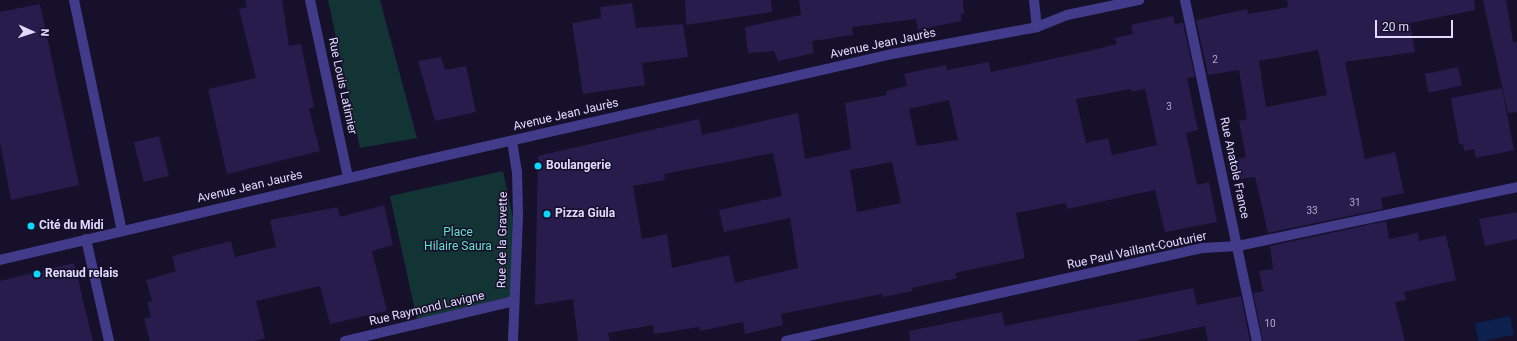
<!DOCTYPE html>
<html>
<head>
<meta charset="utf-8">
<style>
	body { margin:0 }
	#map { position:relative; width:1517px; height:341px; overflow:hidden; background:#16102b; font-family:Roboto,sans-serif }
	div>[style] { position:absolute }
	.green>* { inset:0; background:#133435 }
	.water>* { inset:0; background:#0c214e; transform-origin:0 0 }
	.building>* { inset:0; background:#281c4c; transform-origin:0 0 }
	.minor>* { height:10px; margin:-5px; padding:0 5px; transform-origin:5px; border-radius:5px; background:#423b8a }
	.dots>* { width:11px; height:11px; translate:-50% -50%; box-sizing:border-box; border:2px solid #16102b; border-radius:50% }
	span { translate:-50% -50%; white-space:nowrap; text-align:center; line-height:1.15; -webkit-text-stroke:3px #16102b; paint-order:stroke }
	.number-label { font-size:10px; color:#b2aad2 }
	.number-label span { -webkit-text-stroke-width:0 }
	.street-label { font-size:12px; color:#e0daff }
	.poi-label { font-size:12px; color:#e0daff; font-weight:700 }
	.left { translate:0 -50%; text-align:left }
	.park-label { font-size:12px; color:#63e3ca }
	.north { position:absolute; left:12px; top:12px; width:40px; height:40px; -webkit-text-stroke:3px #16102b; paint-order:stroke; rotate:93deg; font-size:11px; font-weight:700; line-height:16px; text-align:center; color:#e0daff }
	.north::after { content:''; display:block; margin:auto; width:14px; height:18px; background:#e0daff; clip-path:polygon(50% 0,100% 100%,50% 72%,0 100%) }
	.scale { position:absolute; left:1375px; top:20px; width:78px; height:18px; box-sizing:border-box; border:2px solid #e0daff; border-top:0; padding-left:5px; font-size:12px; line-height:14px; white-space:nowrap; color:#e0daff; -webkit-text-stroke:3px #16102b; paint-order:stroke }
</style>
</head>
<body>
<div id="map">
	<div class="green">
		<div style="clip-path:polygon(328px 0,380px 0,417px 138px,360px 148px)"></div>
		<div style="clip-path:polygon(503px 171px,516px 232px,513px 296px,417px 320px,390px 196px)"></div>
	</div>
	<div class="water">
		<div style="left:1510px;top:316px;width:19px;height:36px;rotate:78deg"></div>
	</div>
	<div class="building">
		<div style="clip-path:polygon(245px 0,282px 0,289px 46px,301px 44px,314px 107px,309px 109px,320px 151px,227px 174px,208px 89px,256px 78px,239px 9px,247px 7px)"></div>
		<div style="clip-path:polygon(685px 0,771px 0,772px 12px,686px 25px)"></div>
		<div style="clip-path:polygon(799px 0,963px 0,964px 14px,961px 14px,961px 21px,918px 30px,916px 19px,852px 27px,853px 35px,812px 41px,814px 53px,778px 61px,774px 51px,748px 53px,745px 27px,801px 15px)"></div>
		<div style="clip-path:polygon(evenodd,1287px 0,1474px 0,1475px 10px,1410px 23px,1415px 52px,1345px 62px,1365px 159px,1395px 152px,1404px 193px,1381px 198px,1383px 209px,1268px 233px,1255px 177px,1240px 179px,1236px 159px,1246px 157px,1239px 121px,1247px 119px,1239px 70px,1208px 75px,1196px 20px,1247px 9px,1248px 14px,1288px 7px,1287px 0,1318px 50px,1327px 95px,1266px 107px,1259px 61px,1318px 50px)"></div>
		<div style="clip-path:polygon(1483px 0,1506px 0,1513px 42px,1517px 42px,1517px 112px,1508px 113px)"></div>
		<div style="clip-path:polygon(632px 3px,636px 28px,683px 24px,688px 57px,642px 63px,645px 85px,583px 94px,572px 23px,601px 18px,600px 7px)"></div>
		<div style="clip-path:polygon(40px 4px,79px 185px,11px 200px,0 142px,0 12px)"></div>
		<div style="clip-path:polygon(evenodd,1173px 16px,1175px 24px,1183px 23px,1195px 77px,1187px 78px,1198px 130px,1186px 133px,1197px 185px,1209px 182px,1217px 222px,1165px 232px,1155px 190px,1067px 209px,1066px 203px,1016px 213px,1025px 258px,955px 273px,957px 278px,912px 288px,913px 291px,883px 297px,882px 294px,781px 314px,783px 325px,745px 334px,743px 322px,700px 331px,699px 327px,654px 334px,653px 325px,608px 333px,610px 341px,578px 341px,573px 299px,535px 305px,538px 156px,699px 119px,702px 135px,798px 113px,805px 159px,851px 149px,845px 103px,887px 95px,886px 91px,907px 86px,904px 74px,946px 65px,947px 70px,989px 62px,991px 72px,1089px 51px,1117px 44px,1115px 38px,1133px 34px,1131px 25px,1173px 16px,1131px 89px,1131px 92px,1145px 89px,1157px 145px,1112px 155px,1108px 138px,1086px 143px,1076px 99px,1131px 89px,1173px 16px,949px 100px,958px 140px,917px 146px,909px 109px,949px 100px,1173px 16px,773px 153px,782px 196px,719px 210px,724px 232px,790px 218px,798px 268px,735px 283px,729px 255px,672px 268px,667px 234px,642px 239px,633px 186px,665px 180px,664px 174px,773px 153px,1173px 16px,892px 162px,901px 203px,857px 212px,850px 170px,892px 162px)"></div>
		<div style="clip-path:polygon(441px 57px,445px 70px,466px 66px,476px 112px,435px 121px,418px 61px)"></div>
		<div style="left:1458px;top:67px;width:19px;height:34px;rotate:78deg"></div>
		<div style="clip-path:polygon(1502px 88px,1514px 150px,1476px 158px,1474px 149px,1464px 151px,1463px 144px,1459px 144px,1451px 98px)"></div>
		<div style="left:159px;top:136px;width:41px;height:26px;rotate:76deg"></div>
		<div style="clip-path:polygon(384px 205px,393px 245px,372px 251px,387px 311px,330px 324px,320px 286px,256px 301px,265px 338px,254px 341px,150px 341px,144px 319px,151px 317px,147px 302px,152px 301px,146px 280px,176px 271px,172px 256px,231px 241px,235px 257px,276px 247px,270px 220px,338px 207px,340px 217px)"></div>
		<div style="clip-path:polygon(1517px 212px,1517px 239px,1485px 246px,1479px 219px)"></div>
		<div style="clip-path:polygon(1386px 221px,1389px 239px,1418px 233px,1419px 241px,1446px 235px,1456px 280px,1404px 292px,1406px 300px,1395px 302px,1405px 341px,1263px 341px,1253px 293px,1263px 291px,1259px 271px,1273px 269px,1270px 246px)"></div>
		<div style="clip-path:polygon(74px 263px,93px 341px,0 341px,0 281px)"></div>
		<div style="clip-path:polygon(1193px 288px,1197px 305px,1241px 296px,1250px 341px,1208px 341px,1205px 326px,1135px 341px,910px 341px,909px 331px,1002px 312px,1005px 326px)"></div>
	</div>
	<div class="minor">
		<div style="left:74px;top:0;width:236px;rotate:78.3deg"></div>
		<div style="left:310px;top:0;width:182px;rotate:77.9deg"></div>
		<div style="left:1034px;top:0;width:27px;rotate:84deg"></div>
		<div style="left:1185px;top:0;width:349px;rotate:78.1deg"></div>
		<div style="left:512px;top:141px;width:30px;rotate:81deg"></div>
		<div style="left:517px;top:171px;width:45px;rotate:88.7deg"></div>
		<div style="left:518px;top:216px;width:125px;rotate:92.3deg"></div>
		<div style="left:86px;top:239px;width:105px;rotate:77.3deg"></div>
		<div style="left:0;top:260px;width:415px;rotate:-13.2deg"></div>
		<div style="left:404px;top:165px;width:500px;rotate:-12.81deg"></div>
		<div style="left:892px;top:54px;width:147px;rotate:-10.5deg"></div>
		<div style="left:1037px;top:27px;width:32px;rotate:-22deg"></div>
		<div style="left:1067px;top:15px;width:74px;rotate:-11.8deg"></div>
		<div style="left:345px;top:341px;width:174px;rotate:-13.3deg"></div>
		<div style="left:786px;top:341px;width:426px;rotate:-12.6deg"></div>
		<div style="left:1202px;top:248px;width:36px;rotate:-3deg"></div>
		<div style="left:1238px;top:246px;width:285px;rotate:-11.9deg"></div>
	</div>
	<div class="dots">
		<div style="left:538px;top:166px;background:#06d8ff"></div>
		<div style="left:547px;top:214px;background:#06d8ff"></div>
		<div style="left:31px;top:226px;background:#06d8ff"></div>
		<div style="left:37px;top:274px;background:#06d8ff"></div>
	</div>
	<div class="number-label">
		<span style="left:1215px;top:60px">2</span>
		<span style="left:1169px;top:107px">3</span>
		<span style="left:1355px;top:203px">31</span>
		<span style="left:1312px;top:211px">33</span>
		<span style="left:1270px;top:324px">10</span>
	</div>
	<div class="street-label">
		<span style="left:883px;top:44px;rotate:-12deg">Avenue Jean Jaurès</span>
		<span style="left:342px;top:86px;rotate:78deg">Rue Louis Latimier</span>
		<span style="left:566px;top:115px;rotate:-13deg">Avenue Jean Jaurès</span>
		<span style="left:1234px;top:168px;rotate:78deg">Rue Anatole France</span>
		<span style="left:250px;top:187px;rotate:-13deg">Avenue Jean Jaurès</span>
		<span style="left:503px;top:240px;rotate:-89deg">Rue de la Gravette</span>
		<span style="left:1137px;top:251px;rotate:-12deg">Rue Paul Vaillant-Couturier</span>
		<span style="left:427px;top:309px;rotate:-13deg">Rue Raymond Lavigne</span>
	</div>
	<div class="poi-label">
		<span class="left" style="left:546px;top:166px">Boulangerie</span>
		<span class="left" style="left:555px;top:214px">Pizza Giula</span>
		<span class="left" style="left:39px;top:226px">Cité du Midi</span>
		<span class="left" style="left:45px;top:274px">Renaud relais</span>
	</div>
	<div class="park-label">
		<span style="left:458px;top:240px">Place<br>Hilaire Saura</span>
	</div>
	<div class="north">N</div>
	<div class="scale">20 m</div>
</div>
</body>
</html>
